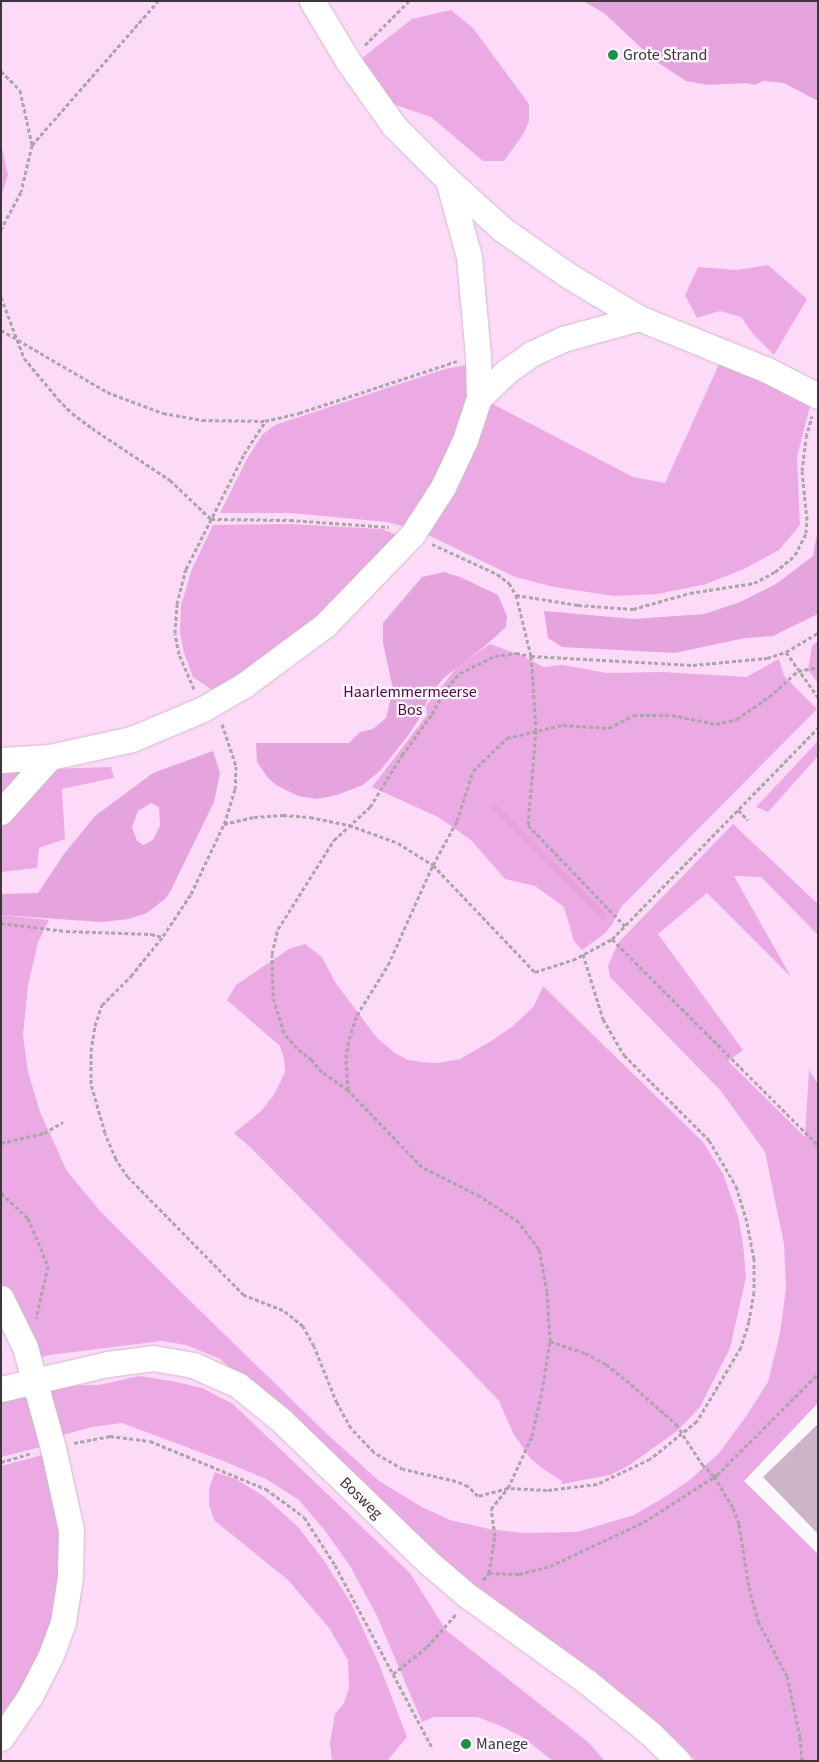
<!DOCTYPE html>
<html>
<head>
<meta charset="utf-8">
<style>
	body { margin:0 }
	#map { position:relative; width:819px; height:1762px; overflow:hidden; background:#fdf8fc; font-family:"Source Sans 3",sans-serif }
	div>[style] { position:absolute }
	.green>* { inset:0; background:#fddbf8 }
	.forest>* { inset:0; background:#ebaae3 }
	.water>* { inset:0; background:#e5a4dd }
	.building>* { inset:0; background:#ccb5c8 }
	.path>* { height:3px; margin-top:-1.5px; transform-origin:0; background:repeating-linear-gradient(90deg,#aba5aa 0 4px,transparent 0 6.5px) }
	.roads { filter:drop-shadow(0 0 1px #d1bace) drop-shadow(0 0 1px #d1bace) }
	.minor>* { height:25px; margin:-12.5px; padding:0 12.5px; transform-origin:12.5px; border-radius:12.5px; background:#fff }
	.dots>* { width:14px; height:14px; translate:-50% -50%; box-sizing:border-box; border:2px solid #fdf8fc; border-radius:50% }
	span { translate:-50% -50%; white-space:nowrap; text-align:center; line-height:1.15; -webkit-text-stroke:4.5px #fdf8fc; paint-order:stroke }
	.poi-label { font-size:16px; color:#3d343c }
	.left { translate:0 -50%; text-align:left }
	.park-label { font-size:16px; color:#540550 }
	.street-label { font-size:16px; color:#3d343c }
	.frame { position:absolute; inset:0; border:2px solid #3d343c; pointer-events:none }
</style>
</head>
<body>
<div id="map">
	<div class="green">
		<div style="clip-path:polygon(1px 1px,818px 1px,818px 1401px,741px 1481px,818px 1761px,1px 1761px)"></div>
	</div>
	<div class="forest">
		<div style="clip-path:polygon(451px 10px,473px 28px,529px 104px,529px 121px,524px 133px,504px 161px,483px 161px,431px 117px,384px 101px,357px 62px,412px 19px)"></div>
		<div style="clip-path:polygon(1px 144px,8px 175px,1px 196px)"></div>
		<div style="clip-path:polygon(768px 265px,807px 299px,774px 355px,753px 334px,741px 317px,720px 311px,697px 318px,685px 295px,698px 267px,737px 270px)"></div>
		<div style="clip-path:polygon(721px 360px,811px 402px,797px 457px,800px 525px,779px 550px,744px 569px,706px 584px,658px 594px,614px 596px,554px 587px,515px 577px,424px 533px,487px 401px,633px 477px,665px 483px)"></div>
		<div style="clip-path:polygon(472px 364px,471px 397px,458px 438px,406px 527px,387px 522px,291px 513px,220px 513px,248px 457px,263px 434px,275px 425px,445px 369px)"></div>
		<div style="clip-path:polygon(290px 524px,382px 529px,399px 536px,321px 618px,215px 692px,193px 677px,184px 653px,180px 632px,181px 606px,192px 569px,213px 525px)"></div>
		<div style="clip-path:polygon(818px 641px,818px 683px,808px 670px,812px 646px)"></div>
		<div style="clip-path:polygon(490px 644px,523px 656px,543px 667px,563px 665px,607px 673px,662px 672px,746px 677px,779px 659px,784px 676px,817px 709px,621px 907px,612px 925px,604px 934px,582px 950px,574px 941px,564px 907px,535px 886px,505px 879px,471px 840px,438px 817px,372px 787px,427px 715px,426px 706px,458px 666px)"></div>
		<div style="clip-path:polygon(818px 741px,818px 756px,768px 812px,756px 807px)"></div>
		<div style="clip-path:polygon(1px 765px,24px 769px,1px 802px)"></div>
		<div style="clip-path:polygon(111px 767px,114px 778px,62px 789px,65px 839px,39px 848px,37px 868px,1px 872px,1px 821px,48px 769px)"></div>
		<div style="clip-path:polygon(733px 824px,818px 904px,818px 935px,761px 877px,734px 876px,791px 977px,707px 893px,658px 934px,743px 1050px,728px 1061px,805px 1137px,809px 1070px,818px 1084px,818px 1403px,744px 1481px,818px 1554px,818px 1761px,696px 1761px,643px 1711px,482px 1595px,220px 1359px,186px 1345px,161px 1341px,50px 1355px,33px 1359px,1px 1290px,1px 915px,49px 920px,38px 942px,28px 985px,23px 1035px,28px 1072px,40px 1112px,67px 1171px,100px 1211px,182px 1293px,327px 1434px,379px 1481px,422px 1507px,450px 1520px,489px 1529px,523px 1533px,577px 1532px,634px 1515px,668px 1495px,691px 1479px,719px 1453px,747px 1415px,768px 1382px,780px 1333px,786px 1288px,784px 1244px,765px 1152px,720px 1090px,610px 977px,608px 966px,618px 943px)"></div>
		<div style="clip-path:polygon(305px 944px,322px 957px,335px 982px,377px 1038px,395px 1053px,408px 1060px,421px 1062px,438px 1063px,460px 1059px,493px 1040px,513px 1026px,534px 1006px,543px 986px,703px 1142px,723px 1174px,738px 1216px,743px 1244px,746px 1277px,730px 1348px,700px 1407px,677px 1431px,628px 1466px,610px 1475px,562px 1484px,562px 1481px,546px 1471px,531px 1459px,513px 1433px,499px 1401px,462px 1362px,250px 1147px,234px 1133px,260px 1112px,274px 1095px,285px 1072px,284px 1059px,280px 1046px,227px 1000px,236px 985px,289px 949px)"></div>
		<div style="clip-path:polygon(139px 1376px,172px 1381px,202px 1388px,233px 1404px,410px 1573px,446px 1630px,588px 1742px,605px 1761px,553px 1761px,524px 1738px,501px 1726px,477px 1717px,434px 1717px,422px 1722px,377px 1616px,350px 1566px,326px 1532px,299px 1500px,266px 1479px,221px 1460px,122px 1423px,92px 1427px,56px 1437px,40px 1386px,99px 1385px)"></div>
		<div style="clip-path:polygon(32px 1389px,48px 1445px,1px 1457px,1px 1398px)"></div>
		<div style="clip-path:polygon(50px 1453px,62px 1507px,57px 1620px,1px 1729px,1px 1466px)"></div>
		<div style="clip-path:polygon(215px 1472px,236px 1479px,265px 1497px,298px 1527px,323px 1559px,351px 1603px,379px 1664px,407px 1737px,387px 1761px,332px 1761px,330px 1743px,335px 1714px,344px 1703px,349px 1688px,348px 1660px,329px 1628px,288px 1580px,214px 1520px,209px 1504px,209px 1489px)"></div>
	</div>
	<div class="water">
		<div style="clip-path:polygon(583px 1px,818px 1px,818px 101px,784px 83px,763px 81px,755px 85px,745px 83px,708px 85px,686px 81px,654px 60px,604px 13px)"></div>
		<div style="clip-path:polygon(818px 529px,818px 614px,773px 636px,745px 638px,675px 653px,562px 647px,548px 638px,544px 611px,634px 619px,704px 614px,740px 602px,776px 584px,813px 556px)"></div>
		<div style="clip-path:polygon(444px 572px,460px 577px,498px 595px,507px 616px,506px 627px,485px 646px,445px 677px,429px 695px,421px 716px,407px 737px,380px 771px,363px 785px,337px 795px,317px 799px,298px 796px,276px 785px,268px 778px,257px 762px,256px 743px,349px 743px,360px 732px,373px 729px,386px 718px,393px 689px,383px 643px,383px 623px,422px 577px)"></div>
		<div style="clip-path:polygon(evenodd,213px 751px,220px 773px,214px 802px,171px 890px,166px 898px,147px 913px,129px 919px,101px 922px,1px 915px,1px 894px,38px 893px,64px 854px,95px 816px,153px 773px,213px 751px,151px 803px,159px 807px,160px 826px,153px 840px,143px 845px,137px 841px,132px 827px,138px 811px,151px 803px)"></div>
		<div style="clip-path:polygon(492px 803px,499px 807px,573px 880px,604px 911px,605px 919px,601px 919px,495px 812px,491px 806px)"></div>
	</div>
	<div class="building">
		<div style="clip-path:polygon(818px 1424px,818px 1534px,763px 1477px)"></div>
	</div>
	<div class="path">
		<div style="left:365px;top:45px;width:62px;rotate:-45deg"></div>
		<div style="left:1px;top:71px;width:27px;rotate:45deg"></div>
		<div style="left:20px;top:90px;width:56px;rotate:77.7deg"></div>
		<div style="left:32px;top:145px;width:48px;rotate:103.2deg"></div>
		<div style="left:21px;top:192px;width:42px;rotate:118.4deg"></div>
		<div style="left:32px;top:145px;width:191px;rotate:-48.8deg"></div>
		<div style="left:1px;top:297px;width:65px;rotate:69.3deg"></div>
		<div style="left:24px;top:358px;width:53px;rotate:50.3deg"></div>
		<div style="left:58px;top:399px;width:20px;rotate:45deg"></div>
		<div style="left:72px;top:413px;width:25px;rotate:37deg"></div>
		<div style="left:92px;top:428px;width:94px;rotate:33.7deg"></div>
		<div style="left:170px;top:480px;width:57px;rotate:43.6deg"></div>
		<div style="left:211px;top:519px;width:79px;rotate:0.7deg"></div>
		<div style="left:290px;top:520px;width:99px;rotate:4deg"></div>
		<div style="left:1px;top:330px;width:123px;rotate:30.3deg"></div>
		<div style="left:107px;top:392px;width:60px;rotate:20.6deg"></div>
		<div style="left:163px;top:413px;width:40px;rotate:10deg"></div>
		<div style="left:202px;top:420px;width:63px;rotate:0.9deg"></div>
		<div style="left:265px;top:421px;width:35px;rotate:-13deg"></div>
		<div style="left:299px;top:413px;width:166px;rotate:-18.2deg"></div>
		<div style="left:432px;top:544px;width:72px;rotate:24.8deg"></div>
		<div style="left:497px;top:574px;width:15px;rotate:37deg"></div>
		<div style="left:509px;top:583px;width:14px;rotate:60deg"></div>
		<div style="left:516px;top:595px;width:63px;rotate:76.2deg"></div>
		<div style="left:531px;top:656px;width:162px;rotate:3.2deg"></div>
		<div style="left:693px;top:665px;width:74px;rotate:-5.4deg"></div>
		<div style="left:767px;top:658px;width:20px;rotate:-18deg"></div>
		<div style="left:786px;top:652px;width:37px;rotate:-31deg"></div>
		<div style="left:516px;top:595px;width:63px;rotate:9.2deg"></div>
		<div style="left:578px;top:605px;width:55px;rotate:4.2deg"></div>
		<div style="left:633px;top:609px;width:59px;rotate:-15.7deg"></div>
		<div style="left:690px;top:593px;width:65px;rotate:-8.9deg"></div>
		<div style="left:754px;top:583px;width:24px;rotate:-28deg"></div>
		<div style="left:775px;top:572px;width:26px;rotate:-40deg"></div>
		<div style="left:795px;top:555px;width:25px;rotate:-63deg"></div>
		<div style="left:806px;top:533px;width:13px;rotate:-86deg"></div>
		<div style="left:807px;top:520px;width:49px;rotate:-95.8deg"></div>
		<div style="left:802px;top:471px;width:34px;rotate:-83deg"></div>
		<div style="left:806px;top:437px;width:22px;rotate:-74deg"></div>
		<div style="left:786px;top:652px;width:55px;rotate:54.6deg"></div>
		<div style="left:194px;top:689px;width:38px;rotate:-113deg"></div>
		<div style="left:179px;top:654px;width:21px;rotate:-101deg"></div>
		<div style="left:175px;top:633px;width:29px;rotate:-86deg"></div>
		<div style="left:177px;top:604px;width:36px;rotate:-76deg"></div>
		<div style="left:186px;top:569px;width:129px;rotate:-63.2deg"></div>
		<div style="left:244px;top:454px;width:38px;rotate:-57deg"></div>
		<div style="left:222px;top:724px;width:44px;rotate:71.6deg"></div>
		<div style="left:236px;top:766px;width:23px;rotate:92deg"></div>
		<div style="left:235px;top:789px;width:37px;rotate:107deg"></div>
		<div style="left:738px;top:810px;width:14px;rotate:45deg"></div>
		<div style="left:1px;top:923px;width:65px;rotate:7deg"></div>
		<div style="left:66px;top:931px;width:85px;rotate:2deg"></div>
		<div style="left:151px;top:934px;width:11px;rotate:15deg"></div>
		<div style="left:612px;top:939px;width:291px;rotate:45deg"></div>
		<div style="left:583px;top:954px;width:68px;rotate:72.9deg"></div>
		<div style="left:603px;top:1019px;width:42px;rotate:59.7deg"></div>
		<div style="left:624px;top:1055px;width:120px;rotate:45deg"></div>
		<div style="left:709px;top:1140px;width:53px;rotate:59.6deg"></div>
		<div style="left:736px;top:1186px;width:39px;rotate:73deg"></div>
		<div style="left:747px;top:1223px;width:36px;rotate:79deg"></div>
		<div style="left:754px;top:1258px;width:34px;rotate:90deg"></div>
		<div style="left:754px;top:1292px;width:29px;rotate:100deg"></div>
		<div style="left:749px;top:1321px;width:27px;rotate:107deg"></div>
		<div style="left:741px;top:1347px;width:86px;rotate:120.7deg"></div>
		<div style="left:697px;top:1421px;width:60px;rotate:141deg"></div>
		<div style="left:650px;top:1459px;width:59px;rotate:154.7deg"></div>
		<div style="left:597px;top:1484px;width:50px;rotate:173.2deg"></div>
		<div style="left:547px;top:1490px;width:39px;rotate:-177deg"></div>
		<div style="left:508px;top:1488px;width:31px;rotate:165deg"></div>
		<div style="left:478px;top:1496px;width:14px;rotate:-135deg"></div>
		<div style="left:468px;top:1486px;width:13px;rotate:-157deg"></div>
		<div style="left:456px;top:1481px;width:54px;rotate:-167.2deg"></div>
		<div style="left:403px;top:1469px;width:34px;rotate:-150deg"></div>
		<div style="left:374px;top:1452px;width:33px;rotate:-134deg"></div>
		<div style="left:351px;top:1428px;width:29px;rotate:-119deg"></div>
		<div style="left:337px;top:1403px;width:61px;rotate:-112deg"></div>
		<div style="left:314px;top:1346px;width:23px;rotate:-119deg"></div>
		<div style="left:303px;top:1326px;width:26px;rotate:-141deg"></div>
		<div style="left:283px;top:1310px;width:42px;rotate:-159deg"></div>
		<div style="left:244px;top:1295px;width:165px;rotate:-134.5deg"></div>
		<div style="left:128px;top:1177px;width:22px;rotate:-124deg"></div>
		<div style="left:116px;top:1159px;width:28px;rotate:-113deg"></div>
		<div style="left:105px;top:1133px;width:51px;rotate:-105.9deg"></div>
		<div style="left:91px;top:1084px;width:33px;rotate:-90deg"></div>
		<div style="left:91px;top:1051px;width:25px;rotate:-81deg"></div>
		<div style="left:95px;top:1026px;width:22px;rotate:-72deg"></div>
		<div style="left:102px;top:1005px;width:41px;rotate:-45deg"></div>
		<div style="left:131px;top:976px;width:51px;rotate:-51.3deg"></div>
		<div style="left:163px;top:936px;width:50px;rotate:-56.3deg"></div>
		<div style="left:191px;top:894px;width:77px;rotate:-64.8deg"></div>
		<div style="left:224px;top:824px;width:31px;rotate:-13deg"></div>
		<div style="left:254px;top:817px;width:29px;rotate:-4deg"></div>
		<div style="left:283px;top:815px;width:27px;rotate:4deg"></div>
		<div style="left:310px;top:817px;width:40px;rotate:12deg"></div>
		<div style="left:349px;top:825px;width:52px;rotate:20.2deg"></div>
		<div style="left:398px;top:843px;width:41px;rotate:32.2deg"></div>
		<div style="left:433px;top:865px;width:148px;rotate:46.4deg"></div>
		<div style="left:535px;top:972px;width:40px;rotate:-18deg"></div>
		<div style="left:573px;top:960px;width:44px;rotate:-28.3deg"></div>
		<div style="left:612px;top:939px;width:295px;rotate:-45.7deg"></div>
		<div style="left:348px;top:1090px;width:32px;rotate:-94deg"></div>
		<div style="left:346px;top:1058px;width:19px;rotate:-81deg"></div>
		<div style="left:349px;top:1039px;width:25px;rotate:-72deg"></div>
		<div style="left:357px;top:1015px;width:59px;rotate:-58.2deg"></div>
		<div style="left:388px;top:965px;width:110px;rotate:-65.8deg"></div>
		<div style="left:433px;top:865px;width:50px;rotate:-61.4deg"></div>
		<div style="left:457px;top:821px;width:52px;rotate:-72.3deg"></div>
		<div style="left:473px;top:771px;width:47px;rotate:-44.1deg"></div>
		<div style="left:507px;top:738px;width:57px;rotate:-13.1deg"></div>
		<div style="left:563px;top:725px;width:46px;rotate:3.7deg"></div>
		<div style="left:609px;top:728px;width:27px;rotate:-28deg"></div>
		<div style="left:633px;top:715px;width:39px"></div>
		<div style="left:672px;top:715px;width:45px;rotate:11.6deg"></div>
		<div style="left:716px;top:724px;width:22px;rotate:-13deg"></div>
		<div style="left:737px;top:719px;width:39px;rotate:-35deg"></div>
		<div style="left:769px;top:697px;width:39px;rotate:-42deg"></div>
		<div style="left:798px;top:671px;width:20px;rotate:-11deg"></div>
		<div style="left:1px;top:1143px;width:44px;rotate:-13.1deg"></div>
		<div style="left:44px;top:1133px;width:22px;rotate:-30deg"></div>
		<div style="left:1px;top:1193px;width:37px;rotate:43deg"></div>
		<div style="left:28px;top:1218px;width:52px;rotate:67.4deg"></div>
		<div style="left:48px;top:1266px;width:54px;rotate:102.8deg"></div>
		<div style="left:550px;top:1341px;width:37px;rotate:19deg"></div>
		<div style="left:585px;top:1353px;width:24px;rotate:28deg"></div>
		<div style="left:606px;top:1364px;width:26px;rotate:39deg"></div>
		<div style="left:626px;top:1380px;width:67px;rotate:41.3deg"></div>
		<div style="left:676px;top:1424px;width:48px;rotate:57deg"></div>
		<div style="left:702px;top:1464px;width:17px;rotate:45deg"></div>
		<div style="left:714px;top:1476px;width:37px;rotate:59deg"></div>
		<div style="left:733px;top:1508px;width:17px;rotate:69deg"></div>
		<div style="left:739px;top:1524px;width:64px;rotate:81deg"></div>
		<div style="left:749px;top:1587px;width:35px;rotate:75deg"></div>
		<div style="left:758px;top:1621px;width:62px;rotate:62.2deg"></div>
		<div style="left:787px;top:1676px;width:62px;rotate:78deg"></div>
		<div style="left:800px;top:1737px;width:24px;rotate:85deg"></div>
		<div style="left:74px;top:1443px;width:37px;rotate:-11deg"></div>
		<div style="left:110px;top:1436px;width:40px;rotate:7.1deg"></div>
		<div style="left:150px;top:1441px;width:126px;rotate:22.5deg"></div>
		<div style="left:266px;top:1489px;width:47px;rotate:36.4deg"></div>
		<div style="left:304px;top:1517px;width:57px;rotate:57.1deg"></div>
		<div style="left:335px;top:1565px;width:208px;rotate:62deg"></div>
		<div style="left:1px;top:1462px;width:32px;rotate:-16deg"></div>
		<div style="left:489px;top:1573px;width:30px;rotate:2deg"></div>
		<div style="left:519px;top:1574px;width:32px;rotate:-14deg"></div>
		<div style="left:550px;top:1566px;width:104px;rotate:-25.1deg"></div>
		<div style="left:644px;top:1522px;width:87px;rotate:-32.8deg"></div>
		<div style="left:717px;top:1475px;width:143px;rotate:-45deg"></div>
		<div style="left:483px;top:1580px;width:9px;rotate:-49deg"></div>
		<div style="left:489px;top:1573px;width:37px;rotate:-81deg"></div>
		<div style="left:495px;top:1536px;width:27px;rotate:-98deg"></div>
		<div style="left:491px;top:1509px;width:27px;rotate:-51deg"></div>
		<div style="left:508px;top:1488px;width:57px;rotate:-65.2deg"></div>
		<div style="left:532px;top:1436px;width:46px;rotate:-77.5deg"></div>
		<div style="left:542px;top:1391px;width:51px;rotate:-80.9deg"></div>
		<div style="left:550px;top:1341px;width:49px;rotate:-93.5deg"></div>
		<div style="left:547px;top:1292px;width:44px;rotate:-100.5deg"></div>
		<div style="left:539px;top:1249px;width:34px;rotate:-127deg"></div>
		<div style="left:519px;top:1222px;width:47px;rotate:-146.3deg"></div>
		<div style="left:480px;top:1196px;width:65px;rotate:-153.4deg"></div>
		<div style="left:422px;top:1167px;width:107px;rotate:-133.9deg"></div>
		<div style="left:348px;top:1090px;width:32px;rotate:-145deg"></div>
		<div style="left:322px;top:1072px;width:16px;rotate:-130deg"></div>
		<div style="left:312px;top:1060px;width:19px;rotate:-141deg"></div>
		<div style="left:297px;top:1048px;width:20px;rotate:-131deg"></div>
		<div style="left:284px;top:1033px;width:39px;rotate:-107deg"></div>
		<div style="left:273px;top:996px;width:42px;rotate:-91.4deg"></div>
		<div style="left:272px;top:954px;width:26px;rotate:-77deg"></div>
		<div style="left:278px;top:929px;width:105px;rotate:-57.8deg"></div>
		<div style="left:334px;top:840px;width:49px;rotate:-42.5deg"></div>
		<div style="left:370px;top:807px;width:61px;rotate:-58.4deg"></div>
		<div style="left:402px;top:755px;width:51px;rotate:-53.8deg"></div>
		<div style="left:432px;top:714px;width:24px;rotate:-62deg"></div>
		<div style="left:443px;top:693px;width:26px;rotate:-50deg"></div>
		<div style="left:460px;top:673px;width:39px;rotate:-26deg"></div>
		<div style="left:495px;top:656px;width:21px;rotate:-8deg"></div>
		<div style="left:516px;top:653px;width:15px;rotate:11deg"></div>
		<div style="left:531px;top:656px;width:74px;rotate:86.1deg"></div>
		<div style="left:536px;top:730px;width:95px;rotate:94.8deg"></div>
		<div style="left:528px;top:825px;width:140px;rotate:46.2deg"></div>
		<div style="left:393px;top:1674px;width:43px;rotate:-38.5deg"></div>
		<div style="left:427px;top:1647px;width:44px;rotate:-48.7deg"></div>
	</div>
	<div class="roads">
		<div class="minor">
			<div style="left:312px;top:1px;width:70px;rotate:59deg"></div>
			<div style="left:348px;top:61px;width:80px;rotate:54.7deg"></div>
			<div style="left:394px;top:126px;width:76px;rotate:45deg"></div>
			<div style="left:448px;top:180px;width:73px;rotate:42.2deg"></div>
			<div style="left:502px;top:229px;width:78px;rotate:35.1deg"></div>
			<div style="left:566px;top:274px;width:85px;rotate:31.1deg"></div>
			<div style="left:639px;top:318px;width:138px;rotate:22.1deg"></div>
			<div style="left:767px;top:370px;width:57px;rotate:27deg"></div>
			<div style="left:448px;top:180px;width:80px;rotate:74.7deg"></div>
			<div style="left:469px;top:257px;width:98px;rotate:84.8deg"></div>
			<div style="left:478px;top:355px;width:43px;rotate:88.7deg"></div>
			<div style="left:1px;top:760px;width:49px;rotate:-3.5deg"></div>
			<div style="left:50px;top:757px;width:84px;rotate:-12.4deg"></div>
			<div style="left:132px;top:739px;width:77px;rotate:-22.9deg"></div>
			<div style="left:203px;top:709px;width:48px;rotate:-30.3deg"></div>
			<div style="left:244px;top:685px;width:101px;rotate:-36.5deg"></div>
			<div style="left:325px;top:625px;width:125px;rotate:-46deg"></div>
			<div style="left:412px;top:535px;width:57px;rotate:-57.1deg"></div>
			<div style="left:443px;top:487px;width:52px;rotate:-64.9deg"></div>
			<div style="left:465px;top:440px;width:44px;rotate:-71.6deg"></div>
			<div style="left:479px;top:398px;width:39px;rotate:-44deg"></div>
			<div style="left:507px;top:371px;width:29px;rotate:-35deg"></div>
			<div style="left:531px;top:354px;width:35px;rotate:-25deg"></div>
			<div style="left:563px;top:339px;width:79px;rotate:-15.4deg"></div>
			<div style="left:1px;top:812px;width:74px;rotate:-48.3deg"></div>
			<div style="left:1px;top:1298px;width:55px;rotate:63.9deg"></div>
			<div style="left:25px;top:1347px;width:105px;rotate:74.5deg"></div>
			<div style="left:53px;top:1448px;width:84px;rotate:77.6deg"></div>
			<div style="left:71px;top:1530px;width:47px;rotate:91.2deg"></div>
			<div style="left:70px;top:1577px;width:46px;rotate:98.8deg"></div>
			<div style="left:63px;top:1622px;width:37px;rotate:110deg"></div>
			<div style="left:50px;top:1657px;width:44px;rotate:117.1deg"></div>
			<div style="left:30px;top:1696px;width:51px;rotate:124.6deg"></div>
			<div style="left:1px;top:1389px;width:110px;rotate:-13.2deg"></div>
			<div style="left:108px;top:1364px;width:45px;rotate:-7.6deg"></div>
			<div style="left:153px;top:1358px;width:41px;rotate:9.9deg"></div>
			<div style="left:193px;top:1365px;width:49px;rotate:24deg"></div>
			<div style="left:238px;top:1385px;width:55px;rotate:39.1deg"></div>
			<div style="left:281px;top:1420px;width:204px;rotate:44deg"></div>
			<div style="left:428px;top:1562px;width:52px;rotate:40.4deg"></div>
			<div style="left:468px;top:1596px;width:145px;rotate:35.8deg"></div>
			<div style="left:586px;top:1681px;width:84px;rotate:39.2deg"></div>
			<div style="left:651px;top:1734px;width:38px;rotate:45deg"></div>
		</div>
	</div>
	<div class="dots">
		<div style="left:613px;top:55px;background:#1e8f49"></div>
		<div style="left:466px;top:1744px;background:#1e8f49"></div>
	</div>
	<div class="poi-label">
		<span class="left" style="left:623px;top:55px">Grote Strand</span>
		<span class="left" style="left:476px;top:1744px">Manege</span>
	</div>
	<div class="park-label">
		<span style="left:410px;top:701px">Haarlemmermeerse<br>Bos</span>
	</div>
	<div class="street-label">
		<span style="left:361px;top:1498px;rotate:44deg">Bosweg</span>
	</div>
	<div class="frame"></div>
</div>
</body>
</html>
